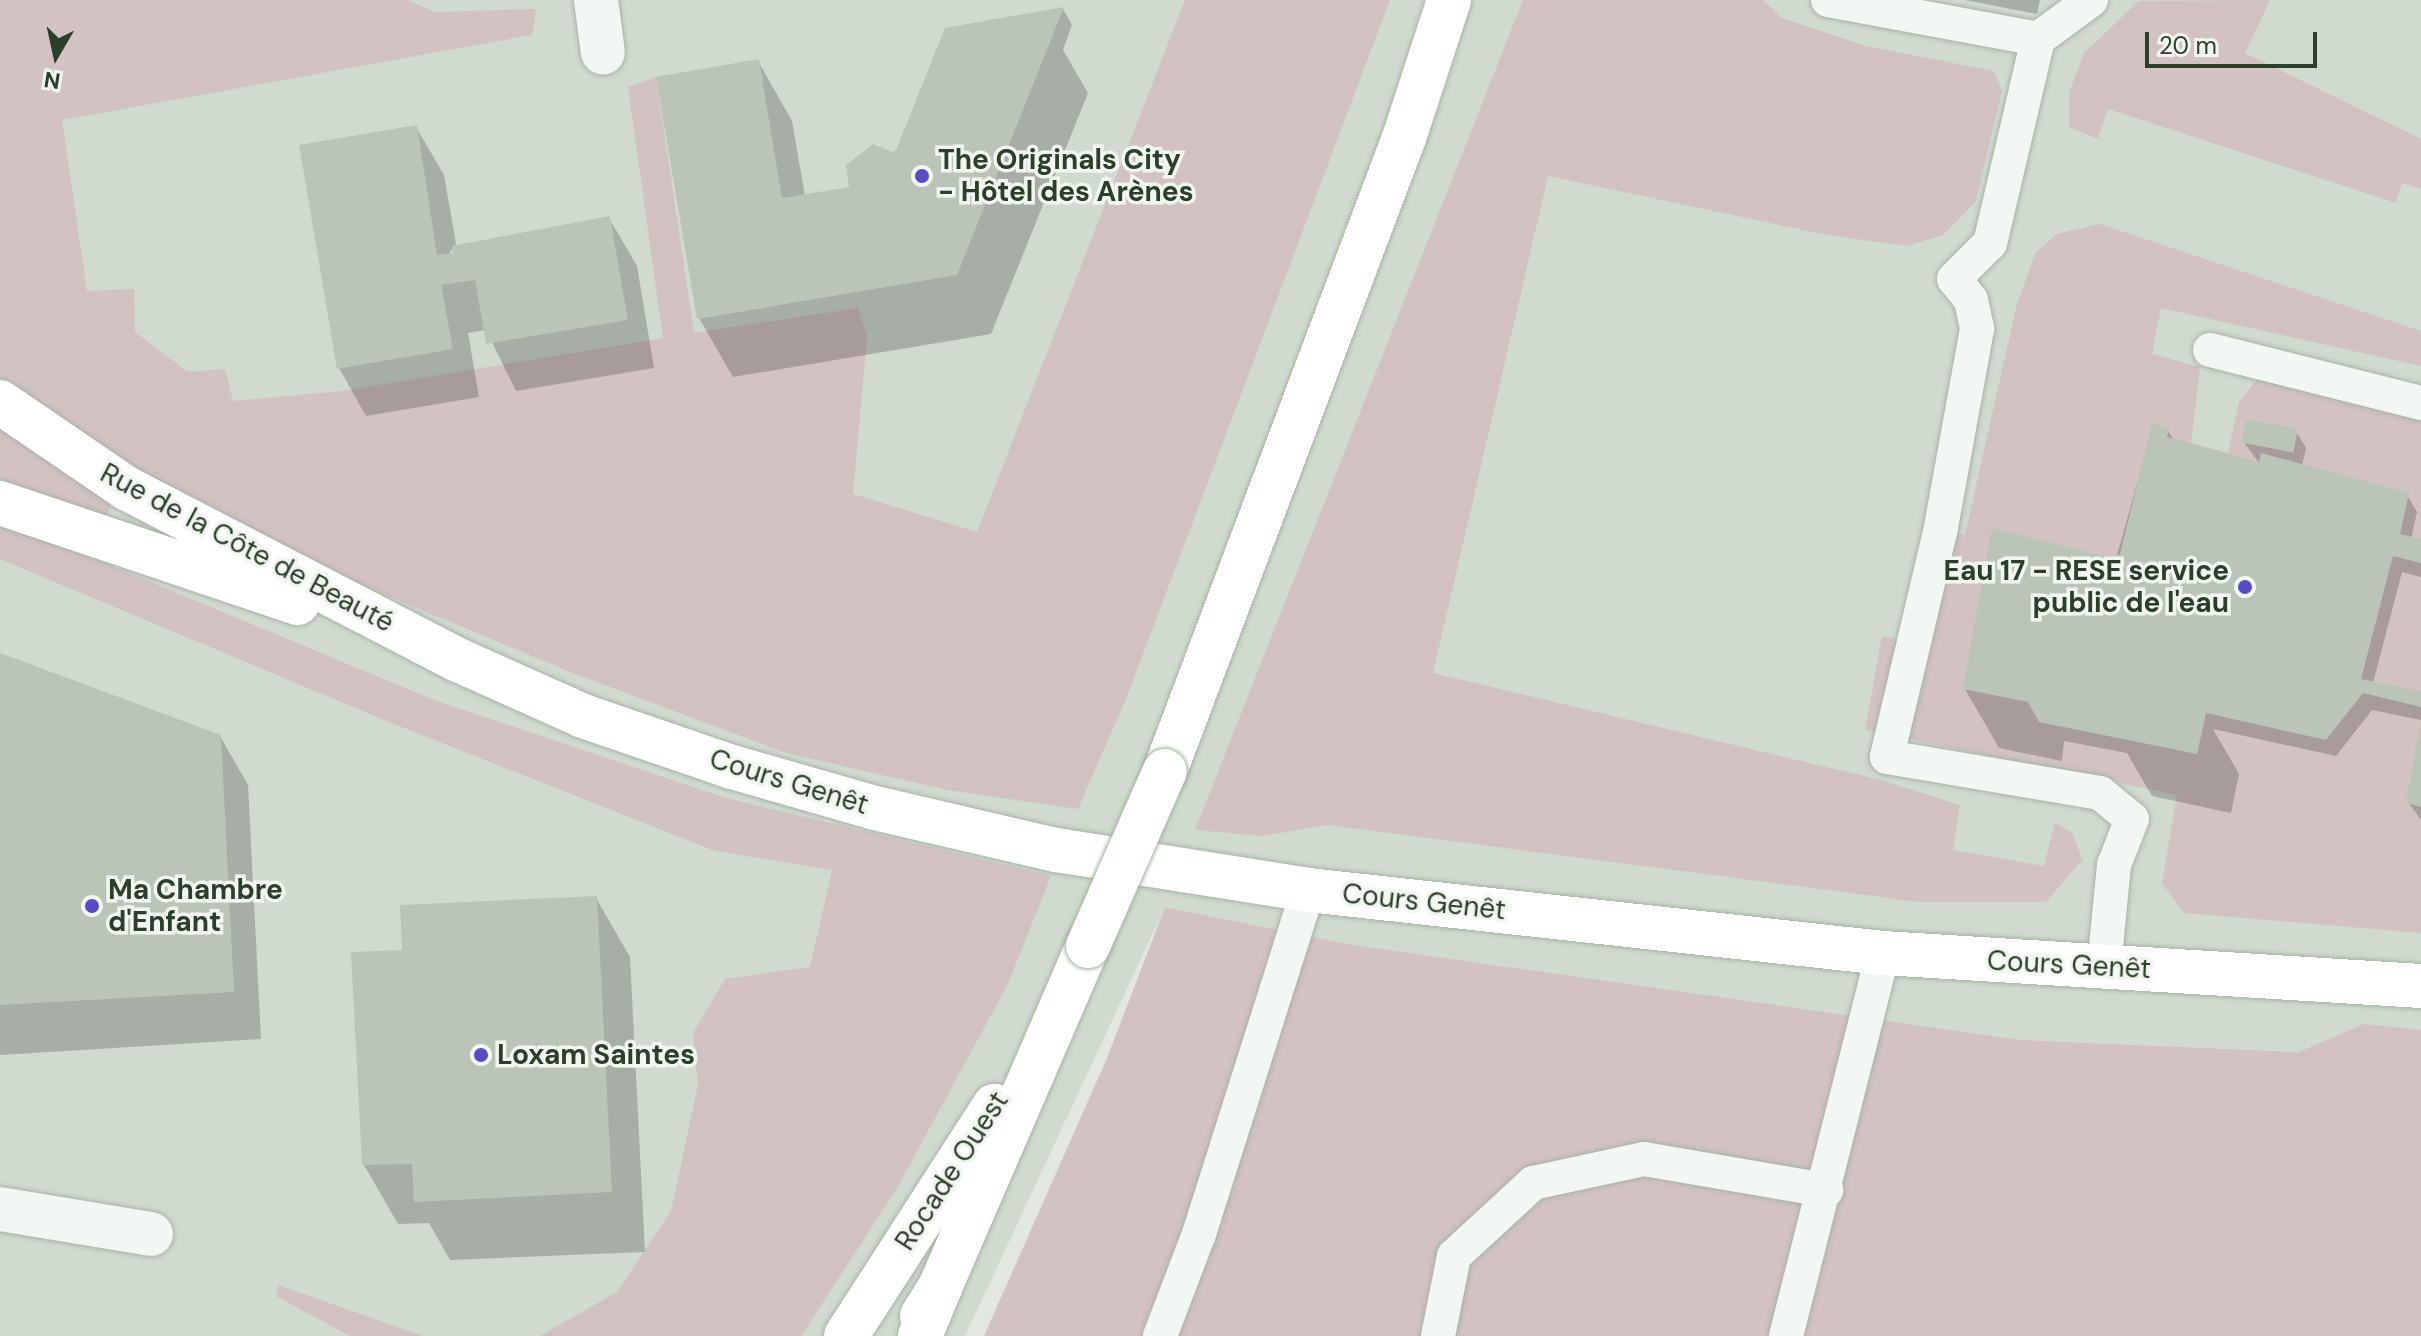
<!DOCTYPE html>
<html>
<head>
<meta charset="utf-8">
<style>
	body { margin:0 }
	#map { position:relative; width:2421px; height:1336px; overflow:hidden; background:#e2e8e0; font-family:"DM Sans",sans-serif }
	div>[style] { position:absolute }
	.built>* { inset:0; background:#d0dacf }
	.green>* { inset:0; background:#d2c2c2 }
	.shadow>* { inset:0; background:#0003 }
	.building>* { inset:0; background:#bac5b8; transform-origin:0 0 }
	.roads { filter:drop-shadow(0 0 2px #a8b2a6) drop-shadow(0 0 2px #a8b2a6) }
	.lane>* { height:34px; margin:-17px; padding:0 17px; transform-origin:17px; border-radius:17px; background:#f3f7f3 }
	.street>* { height:44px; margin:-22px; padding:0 22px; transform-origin:22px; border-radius:22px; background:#f3f7f3 }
	.secondary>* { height:44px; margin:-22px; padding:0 22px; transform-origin:22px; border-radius:22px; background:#fff }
	.primary>* { height:44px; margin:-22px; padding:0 22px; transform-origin:22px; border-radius:22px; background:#fff }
	.highway>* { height:44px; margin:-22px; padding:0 22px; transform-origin:22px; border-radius:22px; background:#fff }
	.bridges { filter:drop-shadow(0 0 2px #a3b3a0) drop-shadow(0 0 2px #a3b3a0) }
	.primary-bridge>* { height:44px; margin:-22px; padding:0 22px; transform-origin:22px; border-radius:22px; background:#fff }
	.dots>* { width:22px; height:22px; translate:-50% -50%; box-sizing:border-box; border:4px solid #f1f6f0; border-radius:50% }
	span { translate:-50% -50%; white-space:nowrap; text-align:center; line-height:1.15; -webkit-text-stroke:7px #f1f6f0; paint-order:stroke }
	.poi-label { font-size:28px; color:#2c3f2a; font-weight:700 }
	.left { translate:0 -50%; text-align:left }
	.right { translate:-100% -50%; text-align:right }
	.street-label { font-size:28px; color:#2c3f2a }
	.north { position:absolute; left:16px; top:16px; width:80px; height:80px; -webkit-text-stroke:6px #f1f6f0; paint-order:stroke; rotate:189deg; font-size:22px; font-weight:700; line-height:32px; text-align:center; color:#2c3f2a }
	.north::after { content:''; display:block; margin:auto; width:28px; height:36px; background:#2c3f2a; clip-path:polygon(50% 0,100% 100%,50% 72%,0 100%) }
	.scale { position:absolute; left:2145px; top:32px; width:172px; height:36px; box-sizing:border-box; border:4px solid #2c3f2a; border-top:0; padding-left:10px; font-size:24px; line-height:28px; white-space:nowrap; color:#2c3f2a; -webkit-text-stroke:6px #f1f6f0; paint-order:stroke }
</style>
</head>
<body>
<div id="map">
	<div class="built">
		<div style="clip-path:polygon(0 0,2421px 0,2421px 1057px,2021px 1040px,1348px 944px,1165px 907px,965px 1336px,0 1336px)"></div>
	</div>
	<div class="green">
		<div style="clip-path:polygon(0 0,407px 0,435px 12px,536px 9px,532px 35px,62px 120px,87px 291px,134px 289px,135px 332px,188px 372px,225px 369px,233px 401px,342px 391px,663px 338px,628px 87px,656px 77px,694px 333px,858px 308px,867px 337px,853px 494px,977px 532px,1185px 0,1390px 0,1126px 699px,1078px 809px,947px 790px,786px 753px,573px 673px,289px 555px,108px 463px,0 386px)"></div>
		<div style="clip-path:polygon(1523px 0,1763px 0,1782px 18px,1866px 46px,1994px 71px,2002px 91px,1976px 201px,1943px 235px,1907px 246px,1827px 235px,1548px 176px,1433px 673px,1881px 780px,1960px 805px,1953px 850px,2044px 866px,2055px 822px,2073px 834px,2082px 860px,2046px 902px,1919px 902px,1329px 825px,1262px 836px,1195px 830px)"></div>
		<div style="clip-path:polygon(2270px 0,2245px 53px,2421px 139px,2421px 189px,2402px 183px,2396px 203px,2108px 109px,2098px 139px,2069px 127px,2069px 93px,2084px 53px,2139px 1px)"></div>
		<div style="clip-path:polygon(2100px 224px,2421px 331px,2421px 366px,2161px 308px,2152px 354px,2200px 367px,2191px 443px,2228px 453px,2239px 402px,2258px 378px,2421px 417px,2421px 933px,2184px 913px,2162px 883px,2177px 795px,1865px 730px,1882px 636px,1914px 643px,1940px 532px,1965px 535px,2017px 304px,2035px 254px,2056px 234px)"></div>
		<div style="clip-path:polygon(0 428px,112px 502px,106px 518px,0 480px)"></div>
		<div style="clip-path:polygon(0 525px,105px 563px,434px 700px,726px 798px,1051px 876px,1007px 986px,896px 1190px,801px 1336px,540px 1336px,617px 1292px,671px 1211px,698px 1085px,693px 1033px,725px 979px,810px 967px,832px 870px,715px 851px,389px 722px,0 559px)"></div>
		<div style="clip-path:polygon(1165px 907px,1348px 944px,2021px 1040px,2299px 1052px,2364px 1024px,2421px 1030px,2421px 1336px,984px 1336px,1107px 1058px)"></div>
		<div style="clip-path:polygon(278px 1285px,423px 1336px,350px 1336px,276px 1296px)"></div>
	</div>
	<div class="shadow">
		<div style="clip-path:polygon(1965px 0,2040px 0,2037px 14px)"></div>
		<div style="clip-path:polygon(1063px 9px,1072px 25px,1063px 50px,1088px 93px,991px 334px,733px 377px,699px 318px,758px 61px,792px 121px,805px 196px,851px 189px)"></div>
		<div style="clip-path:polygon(416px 127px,444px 175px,456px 244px,447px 256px,609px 218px,637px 266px,654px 368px,516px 391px,486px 330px,468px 333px,479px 397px,366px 416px,339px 368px)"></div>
		<div style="clip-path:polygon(2153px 427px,2167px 430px,2174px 440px,2260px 464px,2243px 441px,2296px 431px,2306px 448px,2302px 466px,2407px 495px,2417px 512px,2411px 539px,2421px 541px,2421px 577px,2402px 572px,2373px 683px,2421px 693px,2421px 720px,2372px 710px,2336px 756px,2213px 729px,2239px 774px,2231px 813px,2152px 796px,2127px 753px,2064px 741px,2062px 761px,1999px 748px,1965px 689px,2114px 566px)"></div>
		<div style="clip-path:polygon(0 655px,220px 736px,248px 785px,261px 1039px,0 1055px)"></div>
		<div style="clip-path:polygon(2421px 721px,2421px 820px,2408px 802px)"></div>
		<div style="clip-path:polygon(596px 898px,630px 957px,645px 1252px,450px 1260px,429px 1223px,398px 1224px,364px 1165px)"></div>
	</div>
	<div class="building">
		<div style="clip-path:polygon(1064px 7px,957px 275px,697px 319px,656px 77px,759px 59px,782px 198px,849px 187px,846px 165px,873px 144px,895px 153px,945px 28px)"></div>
		<div style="clip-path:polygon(417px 125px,437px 255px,453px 253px,452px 246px,610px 216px,628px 320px,486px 344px,475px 280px,441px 285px,453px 349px,337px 369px,299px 145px)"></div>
		<div style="left:2246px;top:419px;width:53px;height:24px;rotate:11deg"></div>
		<div style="clip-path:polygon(2152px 424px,2169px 428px,2167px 437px,2259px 462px,2261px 453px,2409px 493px,2400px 534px,2421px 539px,2421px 563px,2393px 556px,2361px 679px,2421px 691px,2421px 707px,2363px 693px,2326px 740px,2206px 713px,2197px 754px,2039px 722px,2028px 702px,1963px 689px,1992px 528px,2112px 558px,2120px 554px)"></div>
		<div style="clip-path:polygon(0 653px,221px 735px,234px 992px,0 1005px)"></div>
		<div style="clip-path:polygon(2421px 719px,2421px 807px,2406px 803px)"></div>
		<div style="clip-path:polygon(597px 896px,612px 1192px,414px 1202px,412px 1164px,362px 1165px,351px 952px,402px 950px,400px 905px)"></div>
	</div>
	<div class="roads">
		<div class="lane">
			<div style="left:1828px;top:0;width:214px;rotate:10.5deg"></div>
			<div style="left:2091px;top:0;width:66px;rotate:143.7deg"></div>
			<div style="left:2038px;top:39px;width:210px;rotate:103.2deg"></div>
			<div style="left:1990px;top:243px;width:51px;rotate:135deg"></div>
			<div style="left:1954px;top:279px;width:27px;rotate:51deg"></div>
			<div style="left:1971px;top:300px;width:30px;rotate:78deg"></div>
			<div style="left:1977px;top:329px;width:206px;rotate:100.3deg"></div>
			<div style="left:1940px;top:532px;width:231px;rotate:103.3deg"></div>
			<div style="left:1887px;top:757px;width:216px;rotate:9.6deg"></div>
			<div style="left:2100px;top:793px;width:41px;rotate:39.1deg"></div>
			<div style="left:2132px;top:819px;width:49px;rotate:111.4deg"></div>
			<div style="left:2114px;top:865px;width:102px;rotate:95.6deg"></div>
			<div style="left:2210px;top:350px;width:218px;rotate:14.1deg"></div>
			<div style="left:1160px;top:1336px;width:109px;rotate:-69.1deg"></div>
			<div style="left:1199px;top:1234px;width:361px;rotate:-72.4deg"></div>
			<div style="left:1438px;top:1336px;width:82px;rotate:-78.7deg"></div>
			<div style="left:1454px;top:1256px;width:108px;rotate:-42.7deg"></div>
			<div style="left:1533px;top:1183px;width:114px;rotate:-12.2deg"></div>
			<div style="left:1644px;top:1159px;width:185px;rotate:9.7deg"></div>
			<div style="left:1786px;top:1336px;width:395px;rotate:-75.8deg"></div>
		</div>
		<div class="street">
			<div style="left:596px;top:0;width:53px;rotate:82.5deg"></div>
			<div style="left:0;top:1209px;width:153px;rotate:9.4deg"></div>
		</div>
		<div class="secondary">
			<div style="left:0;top:402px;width:153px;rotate:34.3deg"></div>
			<div style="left:126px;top:488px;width:374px;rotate:27.4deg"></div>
			<div style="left:458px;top:660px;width:137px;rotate:24.1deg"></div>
			<div style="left:583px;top:716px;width:157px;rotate:18.9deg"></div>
			<div style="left:732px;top:767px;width:149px;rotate:16deg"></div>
			<div style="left:875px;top:808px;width:186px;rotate:13.1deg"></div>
			<div style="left:1056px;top:850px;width:255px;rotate:9deg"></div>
			<div style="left:1308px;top:890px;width:578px;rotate:6.25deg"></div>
			<div style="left:1883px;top:953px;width:539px;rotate:3.51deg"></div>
			<div style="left:0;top:503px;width:314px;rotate:18.6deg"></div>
		</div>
		<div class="primary">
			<div style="left:1165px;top:771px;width:677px;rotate:-69.32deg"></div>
			<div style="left:1404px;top:138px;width:145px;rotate:-71.9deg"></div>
			<div style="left:922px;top:1316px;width:36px;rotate:-58deg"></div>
			<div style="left:941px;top:1285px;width:369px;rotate:-66.6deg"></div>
			<div style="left:846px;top:1336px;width:274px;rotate:-57.2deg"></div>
		</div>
		<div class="highway">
			<div style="left:920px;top:1336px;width:55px;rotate:-67.6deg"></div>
		</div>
	</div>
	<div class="bridges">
		<div class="primary-bridge">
			<div style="left:1088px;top:946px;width:191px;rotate:-66.3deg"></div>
		</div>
	</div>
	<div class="dots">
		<div style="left:922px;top:176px;background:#574cc6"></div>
		<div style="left:2245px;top:587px;background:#574cc6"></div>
		<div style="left:92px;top:906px;background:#574cc6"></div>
		<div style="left:481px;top:1055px;background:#574cc6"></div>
	</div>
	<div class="poi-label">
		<span class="left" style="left:938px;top:176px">The Originals City<br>- Hôtel des Arènes</span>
		<span class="right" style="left:2229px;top:587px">Eau 17 - RESE service<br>public de l'eau</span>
		<span class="left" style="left:108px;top:906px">Ma Chambre<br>d'Enfant</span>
		<span class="left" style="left:497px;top:1055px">Loxam Saintes</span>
	</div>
	<div class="street-label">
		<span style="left:247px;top:548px;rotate:28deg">Rue de la Côte de Beauté</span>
		<span style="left:789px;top:782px;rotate:17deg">Cours Genêt</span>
		<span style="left:1424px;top:902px;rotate:6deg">Cours Genêt</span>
		<span style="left:2069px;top:965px;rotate:3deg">Cours Genêt</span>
		<span style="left:952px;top:1171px;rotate:-57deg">Rocade Ouest</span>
	</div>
	<div class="north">N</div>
	<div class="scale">20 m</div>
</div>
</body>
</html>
